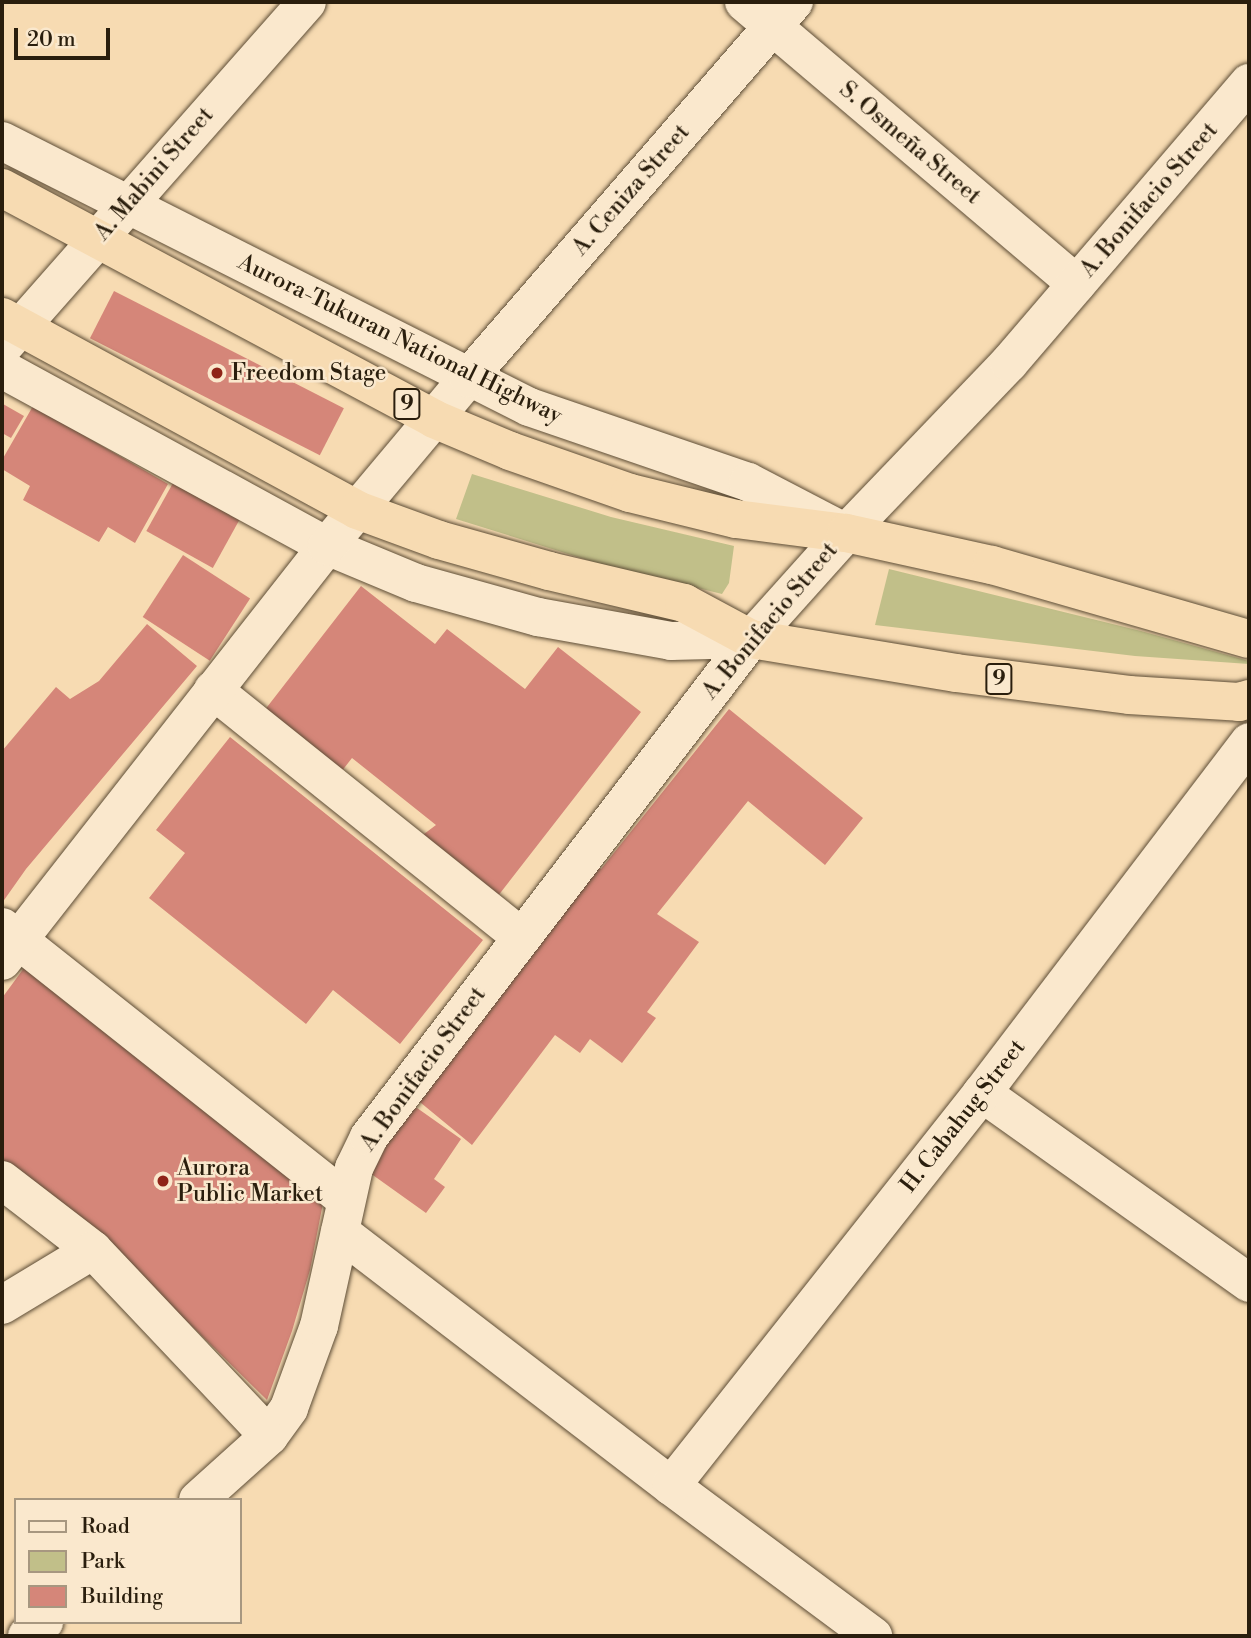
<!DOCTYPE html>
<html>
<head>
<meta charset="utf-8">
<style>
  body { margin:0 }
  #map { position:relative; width:1251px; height:1638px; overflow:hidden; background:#f7dbb2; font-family:"Libre Bodoni",serif }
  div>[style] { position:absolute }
  .green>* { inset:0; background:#c1bf89 }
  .building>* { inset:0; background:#d58679; transform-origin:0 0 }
  .roads { filter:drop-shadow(0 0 2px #5d4d36) drop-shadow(0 0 2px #5d4d36) }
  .minor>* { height:38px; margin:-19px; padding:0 19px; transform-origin:19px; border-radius:19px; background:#fae8cd }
  .highway>* { height:38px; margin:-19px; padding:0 19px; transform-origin:19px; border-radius:19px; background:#f7dbb2 }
  .dots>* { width:19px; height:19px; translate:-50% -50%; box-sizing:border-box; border:4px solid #fae8cd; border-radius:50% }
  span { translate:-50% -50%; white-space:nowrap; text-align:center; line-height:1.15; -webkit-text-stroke:5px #fae8cd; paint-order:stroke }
  .shield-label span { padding:2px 5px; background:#fae8cd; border:2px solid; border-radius:5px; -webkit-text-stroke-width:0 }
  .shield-label { font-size:21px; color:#2a1e0d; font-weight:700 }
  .street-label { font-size:23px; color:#2a1e0d }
  .poi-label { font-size:23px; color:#2a1e0d }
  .left { translate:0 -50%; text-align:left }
  .frame { position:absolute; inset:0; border:4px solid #2a1e0d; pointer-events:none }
  .legend { position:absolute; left:14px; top:1498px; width:228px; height:126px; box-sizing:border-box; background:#fae8cd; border:2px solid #a79780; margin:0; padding:9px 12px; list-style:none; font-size:21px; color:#2a1e0d }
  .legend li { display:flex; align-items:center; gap:14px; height:35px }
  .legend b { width:35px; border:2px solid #a79780 }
  .scale { position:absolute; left:14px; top:28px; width:96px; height:32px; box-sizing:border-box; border:4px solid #2a1e0d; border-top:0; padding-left:9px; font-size:21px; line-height:24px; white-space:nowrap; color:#2a1e0d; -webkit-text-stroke:5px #fae8cd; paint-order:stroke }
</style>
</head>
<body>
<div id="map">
  <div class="green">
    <div style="clip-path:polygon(472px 474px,611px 517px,734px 546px,729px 583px,722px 594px,597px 563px,456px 519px)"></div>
    <div style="clip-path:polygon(889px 569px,1141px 631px,1249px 661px,1249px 664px,1135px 656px,875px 625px)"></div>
  </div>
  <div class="building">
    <div style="left:114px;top:291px;width:258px;height:53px;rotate:27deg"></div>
    <div style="clip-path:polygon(3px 404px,24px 416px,11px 438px,2px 433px)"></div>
    <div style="clip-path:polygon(33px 406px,168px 484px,135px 543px,108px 527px,99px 542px,23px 500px,30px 486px,2px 469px,2px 460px)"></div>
    <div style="left:173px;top:483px;width:76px;height:55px;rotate:29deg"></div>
    <div style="left:183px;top:555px;width:80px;height:74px;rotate:33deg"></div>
    <div style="clip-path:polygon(361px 586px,435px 644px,447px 629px,525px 689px,558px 647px,641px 712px,494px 901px,416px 840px,436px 825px,352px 758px,334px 781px,257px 720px)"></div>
    <div style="clip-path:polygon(147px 624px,197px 666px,26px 869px,2px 903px,2px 751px,56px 687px,70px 699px,99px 681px)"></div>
    <div style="clip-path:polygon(729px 709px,863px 818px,825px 865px,748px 801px,657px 914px,699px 942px,647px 1012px,656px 1018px,622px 1063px,590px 1039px,580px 1053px,555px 1035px,472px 1145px,415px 1098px,595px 865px,601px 869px)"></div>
    <div style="clip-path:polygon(230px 737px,483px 940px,400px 1044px,333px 990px,306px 1024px,149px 898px,185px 853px,156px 830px)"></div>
    <div style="clip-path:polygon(24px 968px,323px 1203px,310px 1270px,292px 1331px,267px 1400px,98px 1234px,2px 1160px,2px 998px)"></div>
    <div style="clip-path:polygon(410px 1103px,461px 1139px,434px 1179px,445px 1187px,426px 1213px,363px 1168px)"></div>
  </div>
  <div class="roads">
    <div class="minor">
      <div style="left:744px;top:2px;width:436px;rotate:40.3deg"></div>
      <div style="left:2px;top:141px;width:590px;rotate:26.78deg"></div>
      <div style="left:529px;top:407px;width:231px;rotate:18.9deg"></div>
      <div style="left:748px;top:482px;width:108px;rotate:27.5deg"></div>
      <div style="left:2px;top:348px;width:461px;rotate:-48.6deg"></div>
      <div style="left:2px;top:369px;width:370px;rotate:28.6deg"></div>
      <div style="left:327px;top:546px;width:96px;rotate:22.6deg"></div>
      <div style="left:416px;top:583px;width:127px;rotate:15.6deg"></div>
      <div style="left:538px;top:617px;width:135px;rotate:10.2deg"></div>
      <div style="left:671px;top:641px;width:80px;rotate:-1.4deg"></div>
      <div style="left:213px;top:690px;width:395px;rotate:38.7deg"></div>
      <div style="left:2px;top:927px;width:438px;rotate:38.4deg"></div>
      <div style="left:2px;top:961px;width:527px;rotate:-51.93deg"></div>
      <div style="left:327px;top:546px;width:219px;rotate:-50deg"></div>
      <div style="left:468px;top:378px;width:498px;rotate:-49.1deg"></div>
      <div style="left:982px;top:1093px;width:328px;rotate:35.4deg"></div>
      <div style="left:2px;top:1180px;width:115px;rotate:37.6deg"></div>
      <div style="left:93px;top:1250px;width:256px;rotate:46.6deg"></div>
      <div style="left:340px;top:1232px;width:417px;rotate:37.5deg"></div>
      <div style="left:671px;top:1486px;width:252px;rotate:36.6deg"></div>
      <div style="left:2px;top:1305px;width:106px;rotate:-31.1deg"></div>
      <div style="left:671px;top:1486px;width:501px;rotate:-51.64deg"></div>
      <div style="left:982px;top:1093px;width:441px;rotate:-52.7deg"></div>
      <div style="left:198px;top:1500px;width:96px;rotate:-42deg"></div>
      <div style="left:269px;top:1436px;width:34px;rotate:-54deg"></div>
      <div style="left:289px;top:1408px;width:87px;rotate:-69.9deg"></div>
      <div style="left:319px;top:1326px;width:162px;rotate:-77.5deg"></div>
      <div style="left:354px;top:1168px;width:34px;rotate:-64deg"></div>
      <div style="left:369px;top:1137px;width:628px;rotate:-52.51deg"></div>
      <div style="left:751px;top:639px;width:142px;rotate:-48.1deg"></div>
      <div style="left:846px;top:533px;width:236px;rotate:-46.2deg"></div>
      <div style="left:1009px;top:363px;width:369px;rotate:-49.4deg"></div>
      <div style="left:27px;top:1636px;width:22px;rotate:-39deg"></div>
    </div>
    <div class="highway">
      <div style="left:2px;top:188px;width:490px;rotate:28.1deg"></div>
      <div style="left:434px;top:419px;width:82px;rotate:22.8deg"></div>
      <div style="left:510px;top:451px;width:127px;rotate:19.3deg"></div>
      <div style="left:630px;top:493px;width:109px;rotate:13.8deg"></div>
      <div style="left:736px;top:519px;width:111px;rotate:7.3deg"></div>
      <div style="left:846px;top:533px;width:149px;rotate:12.4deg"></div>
      <div style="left:992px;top:565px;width:267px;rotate:16.1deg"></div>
      <div style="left:2px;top:317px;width:404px;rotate:28.5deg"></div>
      <div style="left:357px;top:510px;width:87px;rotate:20.1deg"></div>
      <div style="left:439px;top:540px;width:114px;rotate:15.7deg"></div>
      <div style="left:549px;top:571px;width:139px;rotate:13.3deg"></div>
      <div style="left:684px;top:603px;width:76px;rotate:28.2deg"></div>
      <div style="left:751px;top:639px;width:208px;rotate:9.4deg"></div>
      <div style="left:956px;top:673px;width:174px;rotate:7.2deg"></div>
      <div style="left:1129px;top:695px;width:110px;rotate:3.6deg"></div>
      <div style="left:1239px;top:702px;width:10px;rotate:-17deg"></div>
    </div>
  </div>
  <div class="dots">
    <div style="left:217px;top:373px;background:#8f2418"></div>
    <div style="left:163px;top:1181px;background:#8f2418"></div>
  </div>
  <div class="shield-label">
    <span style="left:407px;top:404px">9</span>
    <span style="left:999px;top:679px">9</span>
  </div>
  <div class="street-label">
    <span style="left:910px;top:143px;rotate:40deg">S. Osmeña Street</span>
    <span style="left:154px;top:174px;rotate:-49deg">A. Mabini Street</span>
    <span style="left:631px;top:190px;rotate:-49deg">A. Ceniza Street</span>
    <span style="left:1149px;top:200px;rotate:-49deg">A. Bonifacio Street</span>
    <span style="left:400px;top:339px;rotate:26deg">Aurora-Tukuran National Highway</span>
    <span style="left:770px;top:621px;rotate:-50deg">A. Bonifacio Street</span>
    <span style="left:423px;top:1069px;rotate:-54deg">A. Bonifacio Street</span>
    <span style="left:963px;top:1116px;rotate:-52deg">H. Cabahug Street</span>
  </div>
  <div class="poi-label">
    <span class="left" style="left:231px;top:373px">Freedom Stage</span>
    <span class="left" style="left:177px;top:1181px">Aurora<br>Public Market</span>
  </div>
  <div class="frame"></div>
  <ul class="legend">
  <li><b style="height:9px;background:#fae8cd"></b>Road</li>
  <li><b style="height:19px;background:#c1bf89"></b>Park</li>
  <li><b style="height:19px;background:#d58679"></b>Building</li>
  </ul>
  <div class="scale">20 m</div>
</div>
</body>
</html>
